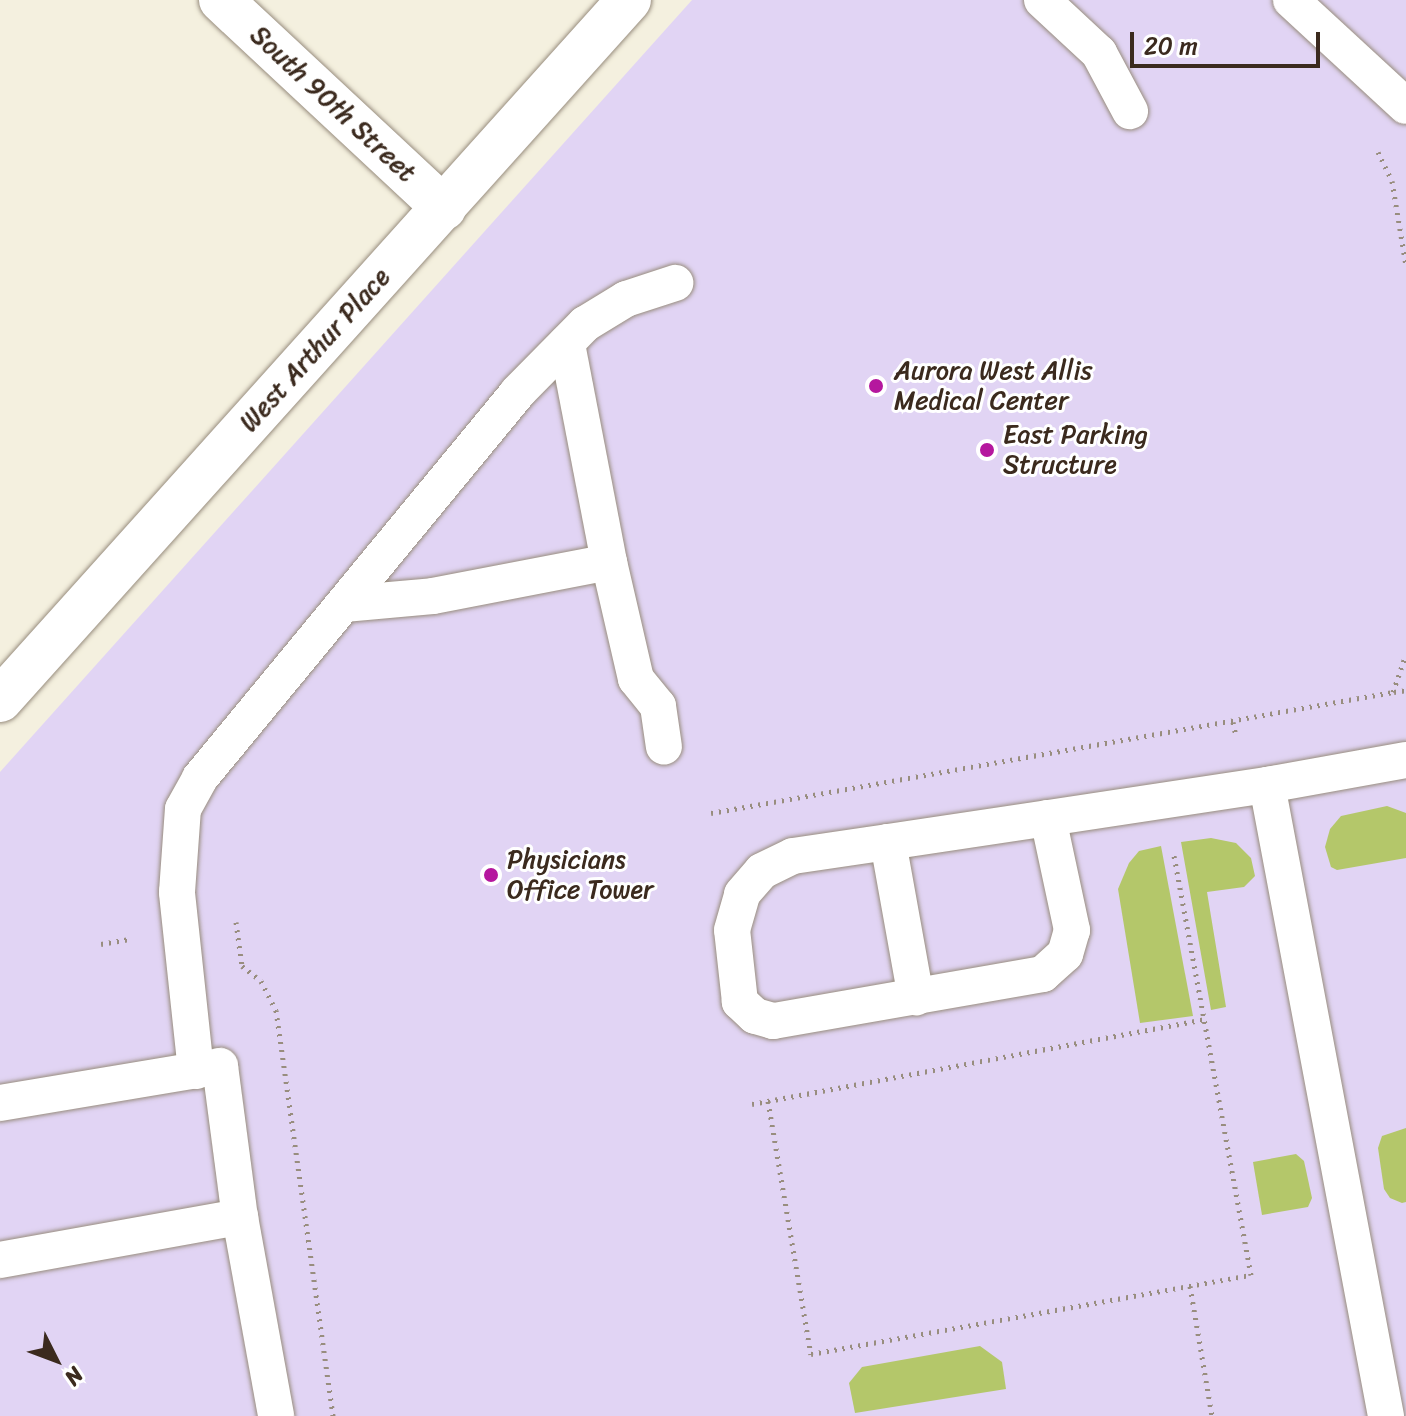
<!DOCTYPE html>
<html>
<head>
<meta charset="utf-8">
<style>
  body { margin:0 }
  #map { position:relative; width:1406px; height:1416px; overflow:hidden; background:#f4f0df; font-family:Sriracha,sans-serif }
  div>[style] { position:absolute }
  .built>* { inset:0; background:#e1d4f4 }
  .green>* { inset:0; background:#b4c76a }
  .path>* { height:5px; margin-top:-2.5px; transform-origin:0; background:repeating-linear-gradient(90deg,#988d7e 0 2px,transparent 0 8px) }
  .roads { filter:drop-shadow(0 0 2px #988d7e) drop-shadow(0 0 2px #988d7e) }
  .lane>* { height:36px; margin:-18px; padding:0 18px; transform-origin:18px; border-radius:18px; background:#fff }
  .street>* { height:44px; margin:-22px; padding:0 22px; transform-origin:22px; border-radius:22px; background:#fff }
  .dots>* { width:22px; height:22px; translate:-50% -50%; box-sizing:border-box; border:4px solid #fff; border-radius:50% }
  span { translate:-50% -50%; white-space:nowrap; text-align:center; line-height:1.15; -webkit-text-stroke:6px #fff; paint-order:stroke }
  .street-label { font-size:26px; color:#3b2a1e }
  .poi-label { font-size:26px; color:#3b2a1e }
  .left { translate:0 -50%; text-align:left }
  .north { position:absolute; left:16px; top:1320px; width:80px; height:80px; -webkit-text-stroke:6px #fff; paint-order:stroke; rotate:132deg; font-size:22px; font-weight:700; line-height:32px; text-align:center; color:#3b2a1e }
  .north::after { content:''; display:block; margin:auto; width:28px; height:36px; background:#3b2a1e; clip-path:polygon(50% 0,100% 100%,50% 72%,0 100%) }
  .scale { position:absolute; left:1130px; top:32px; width:190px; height:36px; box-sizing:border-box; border:4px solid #3b2a1e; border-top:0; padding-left:10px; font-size:24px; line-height:28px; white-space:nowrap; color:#3b2a1e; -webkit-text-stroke:6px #fff; paint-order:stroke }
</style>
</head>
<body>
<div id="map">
  <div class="built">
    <div style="clip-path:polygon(692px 0,1406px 0,1406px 1416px,0 1416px,0 772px)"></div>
  </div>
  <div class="green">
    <div style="clip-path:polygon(1387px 806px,1406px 813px,1406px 858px,1337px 870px,1331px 867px,1325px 847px,1330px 829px,1341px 816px)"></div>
    <div style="clip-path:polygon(1211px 838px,1236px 843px,1251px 858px,1255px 876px,1244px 887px,1207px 892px,1226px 1007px,1211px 1010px,1181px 842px)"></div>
    <div style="clip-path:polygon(1161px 846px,1193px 1016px,1140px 1023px,1118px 889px,1129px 863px,1139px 851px)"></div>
    <div style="clip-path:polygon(1406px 1128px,1406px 1202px,1402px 1203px,1390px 1198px,1384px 1189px,1378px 1148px,1382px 1136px)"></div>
    <div style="clip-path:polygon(1296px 1154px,1304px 1161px,1312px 1198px,1308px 1207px,1262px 1215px,1253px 1162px)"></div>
    <div style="clip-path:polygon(980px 1346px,1002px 1362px,1006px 1389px,855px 1413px,849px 1383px,862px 1367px)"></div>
  </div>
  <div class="path">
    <div style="left:1378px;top:152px;width:32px;rotate:64deg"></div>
    <div style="left:1392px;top:181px;width:86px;rotate:80.6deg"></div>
    <div style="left:1394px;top:692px;width:12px;rotate:-9deg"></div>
    <div style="left:1233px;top:722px;width:14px;rotate:78deg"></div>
    <div style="left:711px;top:813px;width:693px;rotate:-10.06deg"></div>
    <div style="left:1393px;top:692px;width:39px;rotate:-71deg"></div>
    <div style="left:236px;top:922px;width:44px;rotate:82.2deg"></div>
    <div style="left:242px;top:966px;width:24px;rotate:38deg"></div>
    <div style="left:261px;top:981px;width:33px;rotate:63deg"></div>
    <div style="left:276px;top:1010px;width:410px;rotate:82deg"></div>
    <div style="left:101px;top:944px;width:29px;rotate:-10deg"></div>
    <div style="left:768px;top:1101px;width:257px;rotate:80.4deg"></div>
    <div style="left:811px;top:1354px;width:447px;rotate:-10.2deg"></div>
    <div style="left:1251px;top:1275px;width:431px;rotate:-100.4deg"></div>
    <div style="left:752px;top:1104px;width:459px;rotate:-10.6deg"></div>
    <div style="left:1190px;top:1286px;width:132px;rotate:80.4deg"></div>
  </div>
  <div class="roads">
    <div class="lane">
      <div style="left:1042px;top:0;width:78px;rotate:42.9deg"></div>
      <div style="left:1099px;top:53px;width:66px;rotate:61.9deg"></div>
      <div style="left:1291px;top:0;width:156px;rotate:42.7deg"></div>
      <div style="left:609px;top:562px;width:120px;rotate:77deg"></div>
      <div style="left:636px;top:679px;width:35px;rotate:51deg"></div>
      <div style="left:658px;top:706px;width:41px;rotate:81.7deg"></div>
      <div style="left:344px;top:604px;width:89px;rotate:-5.1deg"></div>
      <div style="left:433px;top:596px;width:179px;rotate:-10.9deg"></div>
      <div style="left:609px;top:562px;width:223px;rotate:-100.9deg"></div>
      <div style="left:1048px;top:818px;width:115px;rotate:77.9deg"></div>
      <div style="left:1072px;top:930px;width:25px;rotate:106deg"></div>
      <div style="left:1065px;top:954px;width:30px;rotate:138deg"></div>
      <div style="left:1043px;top:974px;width:274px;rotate:170.1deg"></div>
      <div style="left:773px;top:1021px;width:19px;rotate:-164deg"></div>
      <div style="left:755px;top:1016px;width:21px;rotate:-137deg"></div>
      <div style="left:740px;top:1002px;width:72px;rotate:-96.3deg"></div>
      <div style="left:732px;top:930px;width:37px;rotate:-74deg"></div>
      <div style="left:742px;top:894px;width:30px;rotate:-49deg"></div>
      <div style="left:762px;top:871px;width:34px;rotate:-26deg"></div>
      <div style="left:793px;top:856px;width:96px;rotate:-8.4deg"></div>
      <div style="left:888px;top:842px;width:162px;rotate:-8.5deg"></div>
      <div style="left:1048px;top:818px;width:228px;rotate:-8.6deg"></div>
      <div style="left:888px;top:842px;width:158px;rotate:79.8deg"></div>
      <div style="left:196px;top:1071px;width:180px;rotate:-96.1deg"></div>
      <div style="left:177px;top:892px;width:83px;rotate:-85.9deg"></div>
      <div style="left:183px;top:809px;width:35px;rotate:-61deg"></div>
      <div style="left:200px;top:778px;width:499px;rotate:-50.5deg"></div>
      <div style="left:517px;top:393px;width:97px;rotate:-45.4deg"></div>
      <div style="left:585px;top:324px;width:48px;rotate:-31.4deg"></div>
      <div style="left:626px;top:299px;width:52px;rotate:-18.1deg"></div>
      <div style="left:0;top:1103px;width:223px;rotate:-9.5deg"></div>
      <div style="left:220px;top:1066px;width:152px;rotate:82.5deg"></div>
      <div style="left:0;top:1260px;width:244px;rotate:-10.2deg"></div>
      <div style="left:240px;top:1217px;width:202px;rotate:79.7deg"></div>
      <div style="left:1386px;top:1416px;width:642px;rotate:-100.68deg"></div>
      <div style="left:1267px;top:785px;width:141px;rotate:-10.2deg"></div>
    </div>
    <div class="street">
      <div style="left:221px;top:0;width:305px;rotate:43deg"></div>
      <div style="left:0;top:700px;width:941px;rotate:-48.06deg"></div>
    </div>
  </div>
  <div class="dots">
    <div style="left:876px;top:386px;background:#b5179e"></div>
    <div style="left:987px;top:450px;background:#b5179e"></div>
    <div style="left:491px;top:875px;background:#b5179e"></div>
  </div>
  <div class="street-label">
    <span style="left:333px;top:104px;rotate:43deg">South 90th Street</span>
    <span style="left:315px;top:350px;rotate:-48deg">West Arthur Place</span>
  </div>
  <div class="poi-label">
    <span class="left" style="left:894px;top:386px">Aurora West Allis<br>Medical Center</span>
    <span class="left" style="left:1003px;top:450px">East Parking<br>Structure</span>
    <span class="left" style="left:507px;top:875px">Physicians<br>Office Tower</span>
  </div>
  <div class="north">N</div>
  <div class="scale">20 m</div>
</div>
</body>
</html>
